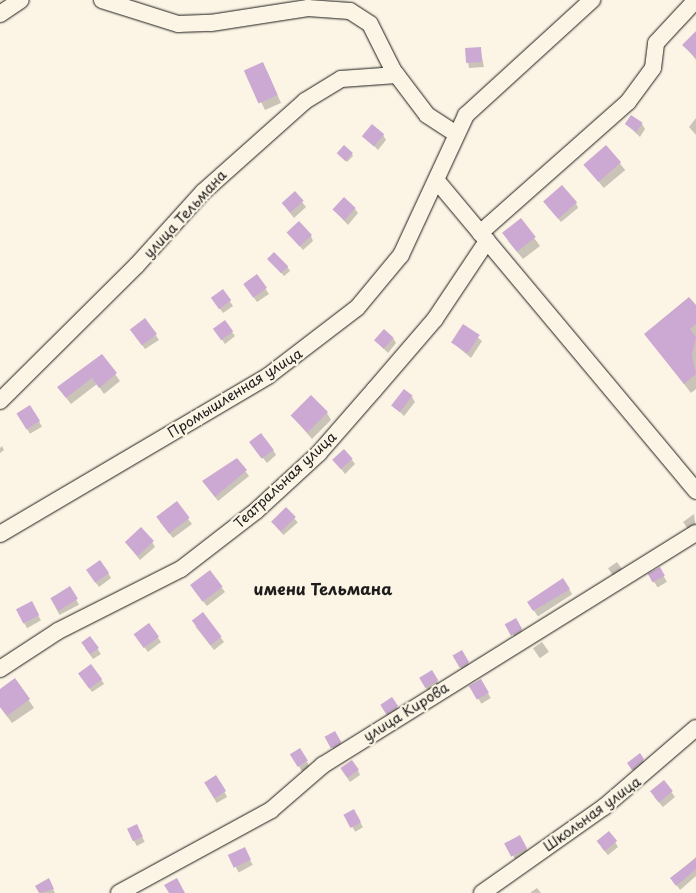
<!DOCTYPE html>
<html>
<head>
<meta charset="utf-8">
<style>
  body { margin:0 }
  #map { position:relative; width:696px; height:893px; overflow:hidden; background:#fcf5e5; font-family:"Playpen Sans",sans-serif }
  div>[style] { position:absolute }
  .shadow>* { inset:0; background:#0003; transform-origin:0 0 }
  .building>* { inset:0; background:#cca9d3; transform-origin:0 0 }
  .roads { filter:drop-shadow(0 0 1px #1c1c1c) drop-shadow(0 0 1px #1c1c1c) }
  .minor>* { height:16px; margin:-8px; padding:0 8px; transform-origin:8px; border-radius:8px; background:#fcf5e5 }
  span { translate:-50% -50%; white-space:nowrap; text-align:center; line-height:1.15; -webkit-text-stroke:4.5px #fcf5e5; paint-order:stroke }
  .street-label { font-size:14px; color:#1c1c1c }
  .quarter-label { font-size:16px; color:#1c1c1c; font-weight:700 }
</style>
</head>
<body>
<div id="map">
  <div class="shadow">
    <div style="clip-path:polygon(696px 33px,696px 60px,684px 45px)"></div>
    <div style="clip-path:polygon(480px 48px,484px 67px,469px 68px,466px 49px)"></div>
    <div style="clip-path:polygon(246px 71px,267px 71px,281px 103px,265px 110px)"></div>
    <div style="clip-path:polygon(696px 118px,696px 135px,689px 127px)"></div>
    <div style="clip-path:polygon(626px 124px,642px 124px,645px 129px,640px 137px)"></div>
    <div style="clip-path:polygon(383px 135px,386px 140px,378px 150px,364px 136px)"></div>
    <div style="left:606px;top:147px;width:30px;height:28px;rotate:50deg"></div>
    <div style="clip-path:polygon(338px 153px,352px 154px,353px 156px,347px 162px)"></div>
    <div style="clip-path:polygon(295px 193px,306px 207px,294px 218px,286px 208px)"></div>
    <div style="clip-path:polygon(576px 203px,578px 208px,561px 222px,547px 206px)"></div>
    <div style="clip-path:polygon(355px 209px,358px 213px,348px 225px,334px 210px)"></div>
    <div style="clip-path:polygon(521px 220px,540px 246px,523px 259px,508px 241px)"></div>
    <div style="clip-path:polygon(288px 233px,311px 236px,313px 241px,303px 250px)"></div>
    <div style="clip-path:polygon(269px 259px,287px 266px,290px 271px,284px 276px)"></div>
    <div style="clip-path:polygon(257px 276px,269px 294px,257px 302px,248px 289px)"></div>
    <div style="clip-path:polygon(223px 291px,233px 306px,223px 313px,216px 303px)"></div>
    <div style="clip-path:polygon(696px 307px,696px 389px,691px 393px,645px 334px)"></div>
    <div style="clip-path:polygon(145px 319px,159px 340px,145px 349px,134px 334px)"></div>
    <div style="clip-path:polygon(464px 326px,482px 341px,471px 358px,453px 343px)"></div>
    <div style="clip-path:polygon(232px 332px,235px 336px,225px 344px,218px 334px)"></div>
    <div style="clip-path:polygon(393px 338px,396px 343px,388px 353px,376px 341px)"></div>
    <div style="clip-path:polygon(102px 356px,120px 381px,104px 394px,97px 384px,71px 404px,63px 394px)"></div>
    <div style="clip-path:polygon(412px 397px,415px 402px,404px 416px,393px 405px)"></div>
    <div style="left:30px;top:406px;width:24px;height:14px;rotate:60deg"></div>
    <div style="clip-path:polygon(327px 413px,331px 420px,312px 439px,292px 416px)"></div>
    <div style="clip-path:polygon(251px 443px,273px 450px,276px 455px,267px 463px)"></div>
    <div style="clip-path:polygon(2px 446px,4px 450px,0 453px,0 448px)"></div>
    <div style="clip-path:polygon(236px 459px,249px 476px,218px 501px,203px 481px)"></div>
    <div style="clip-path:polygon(334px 460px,352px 460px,355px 464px,345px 474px)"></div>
    <div style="clip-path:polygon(176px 503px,192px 524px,173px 538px,160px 522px)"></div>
    <div style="left:286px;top:509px;width:18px;height:19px;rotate:49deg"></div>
    <div style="clip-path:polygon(694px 514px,696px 530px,690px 532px,683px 522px)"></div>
    <div style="clip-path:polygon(125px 542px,152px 542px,155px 547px,140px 560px)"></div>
    <div style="left:617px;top:562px;width:12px;height:11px;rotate:55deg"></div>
    <div style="left:659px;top:569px;width:15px;height:11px;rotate:58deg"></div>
    <div style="clip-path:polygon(108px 573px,111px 578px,99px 587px,90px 575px)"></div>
    <div style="left:563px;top:580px;width:17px;height:41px;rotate:57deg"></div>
    <div style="left:70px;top:588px;width:19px;height:22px;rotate:62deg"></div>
    <div style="clip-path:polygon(222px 588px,225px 592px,207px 606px,194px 590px)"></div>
    <div style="left:31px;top:603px;width:20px;height:16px;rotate:60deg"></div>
    <div style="left:515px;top:620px;width:17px;height:9px;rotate:59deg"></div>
    <div style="clip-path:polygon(148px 624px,161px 642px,148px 652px,138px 639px)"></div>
    <div style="clip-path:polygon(195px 626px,221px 638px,224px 642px,214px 650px)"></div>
    <div style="clip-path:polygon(90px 638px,101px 654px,93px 659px,85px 648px)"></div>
    <div style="left:542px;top:642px;width:12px;height:11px;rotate:55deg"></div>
    <div style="left:462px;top:651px;width:19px;height:9px;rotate:62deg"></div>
    <div style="left:432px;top:672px;width:16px;height:13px;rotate:60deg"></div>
    <div style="clip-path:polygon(82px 678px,101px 679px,104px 684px,92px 692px)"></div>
    <div style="clip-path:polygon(15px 680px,34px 708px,12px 723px,0 707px,0 691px)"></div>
    <div style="left:480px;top:680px;width:21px;height:11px;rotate:59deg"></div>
    <div style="left:392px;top:699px;width:15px;height:13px;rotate:58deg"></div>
    <div style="left:334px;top:733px;width:17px;height:9px;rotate:57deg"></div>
    <div style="left:300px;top:750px;width:20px;height:9px;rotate:60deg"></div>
    <div style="clip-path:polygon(640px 755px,646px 765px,636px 774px,631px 768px)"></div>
    <div style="clip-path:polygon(341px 769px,358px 770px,360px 775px,350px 782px)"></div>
    <div style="left:216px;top:777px;width:23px;height:12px;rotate:61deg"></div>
    <div style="clip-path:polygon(664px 782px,675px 797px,663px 807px,654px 797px)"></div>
    <div style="left:353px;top:810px;width:20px;height:9px;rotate:60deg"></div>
    <div style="left:136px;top:826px;width:18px;height:9px;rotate:61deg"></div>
    <div style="left:519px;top:837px;width:19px;height:15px;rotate:58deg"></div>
    <div style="clip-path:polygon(615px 842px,618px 847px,608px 855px,601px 847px)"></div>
    <div style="left:244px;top:849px;width:18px;height:16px;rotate:61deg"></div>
    <div style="clip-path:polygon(696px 857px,696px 876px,680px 890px,672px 878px)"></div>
    <div style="clip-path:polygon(48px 880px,55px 893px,40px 893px,36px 886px)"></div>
    <div style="clip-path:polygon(537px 888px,541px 893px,531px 893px,531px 892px)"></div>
  </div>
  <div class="building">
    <div style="clip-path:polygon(696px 31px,696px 58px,682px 45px)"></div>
    <div style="left:481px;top:47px;width:15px;height:16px;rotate:86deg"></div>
    <div style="left:263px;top:62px;width:36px;height:21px;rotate:66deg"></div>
    <div style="left:631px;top:115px;width:14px;height:11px;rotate:34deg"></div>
    <div style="left:372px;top:124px;width:16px;height:16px;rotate:40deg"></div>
    <div style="left:344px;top:145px;width:12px;height:11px;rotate:42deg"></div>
    <div style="left:606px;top:145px;width:23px;height:30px;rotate:49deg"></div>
    <div style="left:562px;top:185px;width:23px;height:25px;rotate:49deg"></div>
    <div style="left:295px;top:191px;width:13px;height:18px;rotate:48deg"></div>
    <div style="left:344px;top:197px;width:16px;height:17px;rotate:43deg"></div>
    <div style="left:521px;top:218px;width:24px;height:24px;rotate:52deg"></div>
    <div style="left:299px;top:221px;width:19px;height:17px;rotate:47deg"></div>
    <div style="left:274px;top:252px;width:20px;height:10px;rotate:45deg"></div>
    <div style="left:257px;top:274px;width:17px;height:17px;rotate:54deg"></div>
    <div style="left:223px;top:289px;width:14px;height:15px;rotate:54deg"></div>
    <div style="clip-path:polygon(689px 297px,696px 305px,696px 324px,690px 329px,696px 337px,692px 355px,696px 374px,684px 384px,644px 334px)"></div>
    <div style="left:145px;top:318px;width:20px;height:19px;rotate:53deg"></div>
    <div style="left:225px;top:320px;width:14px;height:15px;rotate:54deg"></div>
    <div style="left:463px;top:324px;width:20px;height:22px;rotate:33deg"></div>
    <div style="left:384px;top:329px;width:13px;height:15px;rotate:42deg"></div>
    <div style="clip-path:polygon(102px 354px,117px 373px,99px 388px,92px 378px,66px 398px,57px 387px)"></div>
    <div style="left:404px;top:389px;width:11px;height:21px;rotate:38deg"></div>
    <div style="left:311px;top:395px;width:24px;height:29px;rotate:45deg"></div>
    <div style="left:30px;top:405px;width:19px;height:16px;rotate:58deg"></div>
    <div style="left:261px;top:433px;width:21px;height:15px;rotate:53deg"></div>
    <div style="left:344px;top:449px;width:13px;height:16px;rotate:48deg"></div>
    <div style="clip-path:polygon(237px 458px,247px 470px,215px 497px,202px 481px)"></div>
    <div style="left:177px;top:501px;width:21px;height:26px;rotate:53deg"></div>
    <div style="left:286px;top:507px;width:14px;height:21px;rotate:45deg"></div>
    <div style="left:141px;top:527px;width:19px;height:22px;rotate:47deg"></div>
    <div style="left:100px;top:560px;width:16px;height:17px;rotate:55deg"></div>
    <div style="left:660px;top:567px;width:10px;height:14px;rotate:61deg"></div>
    <div style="left:210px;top:570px;width:21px;height:25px;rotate:53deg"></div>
    <div style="clip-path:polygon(563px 578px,570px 589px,533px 611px,527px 602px)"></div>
    <div style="left:70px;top:586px;width:15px;height:23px;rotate:58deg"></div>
    <div style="left:32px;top:601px;width:16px;height:18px;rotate:63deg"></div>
    <div style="left:203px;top:612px;width:31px;height:14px;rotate:53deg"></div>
    <div style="left:516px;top:618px;width:13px;height:13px;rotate:61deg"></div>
    <div style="left:149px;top:623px;width:17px;height:19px;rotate:54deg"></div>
    <div style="left:90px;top:636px;width:15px;height:11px;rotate:53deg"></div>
    <div style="left:462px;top:650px;width:14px;height:11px;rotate:60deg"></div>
    <div style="left:91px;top:664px;width:19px;height:16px;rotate:54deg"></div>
    <div style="left:432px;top:670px;width:12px;height:15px;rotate:59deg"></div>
    <div style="clip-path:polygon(15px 678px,30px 699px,7px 716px,0 707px,0 689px)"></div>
    <div style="left:481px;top:679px;width:16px;height:14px;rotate:60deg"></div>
    <div style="left:392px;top:697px;width:11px;height:14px;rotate:56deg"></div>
    <div style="left:335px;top:731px;width:13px;height:12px;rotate:61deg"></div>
    <div style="left:300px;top:748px;width:15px;height:12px;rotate:58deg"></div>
    <div style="clip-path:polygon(640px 753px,644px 759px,632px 770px,627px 763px)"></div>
    <div style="left:352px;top:760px;width:12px;height:14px;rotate:55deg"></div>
    <div style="left:216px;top:775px;width:19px;height:14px;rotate:58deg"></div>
    <div style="left:664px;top:780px;width:14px;height:18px;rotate:51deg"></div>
    <div style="left:354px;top:809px;width:15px;height:12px;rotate:62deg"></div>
    <div style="left:137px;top:824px;width:14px;height:11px;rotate:65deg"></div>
    <div style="left:609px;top:831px;width:13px;height:16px;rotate:51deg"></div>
    <div style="left:520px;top:835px;width:15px;height:18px;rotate:62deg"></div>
    <div style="left:245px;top:847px;width:14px;height:19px;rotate:65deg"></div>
    <div style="clip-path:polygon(696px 858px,696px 869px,676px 886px,670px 878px)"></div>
    <div style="clip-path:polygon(49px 878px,54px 889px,39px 893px,35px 886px)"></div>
    <div style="clip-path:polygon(177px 878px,185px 893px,169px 893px,164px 885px)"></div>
  </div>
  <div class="roads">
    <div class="minor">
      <div style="left:102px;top:0;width:80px;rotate:17.5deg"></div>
      <div style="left:178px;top:24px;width:33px;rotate:-2deg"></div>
      <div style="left:211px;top:23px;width:98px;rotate:-8.8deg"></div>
      <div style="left:308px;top:8px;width:42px;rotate:4.1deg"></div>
      <div style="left:350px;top:11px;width:24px;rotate:33deg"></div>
      <div style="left:370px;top:24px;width:51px;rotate:63.4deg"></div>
      <div style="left:393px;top:70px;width:56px;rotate:52.9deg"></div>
      <div style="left:427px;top:115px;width:33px;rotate:33deg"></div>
      <div style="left:0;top:14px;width:25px;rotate:-34deg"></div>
      <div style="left:437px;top:181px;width:404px;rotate:50.1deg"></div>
      <div style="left:480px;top:233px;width:198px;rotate:-41.5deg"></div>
      <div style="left:628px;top:102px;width:42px;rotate:-53.7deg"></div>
      <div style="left:653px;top:68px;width:25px;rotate:-83deg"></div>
      <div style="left:656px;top:43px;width:59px;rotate:-47.1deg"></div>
      <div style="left:0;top:401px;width:193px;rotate:-44.8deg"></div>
      <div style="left:137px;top:265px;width:98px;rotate:-47.9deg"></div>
      <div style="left:203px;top:192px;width:137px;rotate:-41.7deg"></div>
      <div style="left:305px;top:101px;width:42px;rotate:-31.4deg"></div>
      <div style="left:341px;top:79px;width:56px;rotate:-4.1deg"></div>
      <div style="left:0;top:534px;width:311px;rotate:-30.5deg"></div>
      <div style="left:268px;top:376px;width:112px;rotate:-37.4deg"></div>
      <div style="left:357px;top:308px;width:69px;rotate:-50.3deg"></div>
      <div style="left:401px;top:255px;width:154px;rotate:-65.1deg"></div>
      <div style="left:466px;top:115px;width:171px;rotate:-42.4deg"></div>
      <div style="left:0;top:669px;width:69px;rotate:-33.2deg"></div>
      <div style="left:58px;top:631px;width:138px;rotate:-26.8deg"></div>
      <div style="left:181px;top:569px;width:95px;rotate:-37.7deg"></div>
      <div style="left:256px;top:511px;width:86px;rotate:-42.6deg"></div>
      <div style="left:319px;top:453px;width:84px;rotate:-48.9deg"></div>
      <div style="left:374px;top:390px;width:94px;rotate:-49.3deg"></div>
      <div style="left:435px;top:319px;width:94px;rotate:-56.3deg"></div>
      <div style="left:119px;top:893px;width:173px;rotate:-28.6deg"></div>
      <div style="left:271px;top:810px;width:69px;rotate:-40.9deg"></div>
      <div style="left:323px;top:765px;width:439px;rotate:-31.9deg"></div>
      <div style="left:482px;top:893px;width:149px;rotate:-35.2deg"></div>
      <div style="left:604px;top:807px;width:121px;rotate:-40.7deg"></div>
    </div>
  </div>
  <div class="street-label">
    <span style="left:185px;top:214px;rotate:-47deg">улица Тельмана</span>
    <span style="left:235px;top:393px;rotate:-32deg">Промышленная улица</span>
    <span style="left:285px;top:480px;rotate:-43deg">Театральная улица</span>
    <span style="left:406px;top:712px;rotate:-32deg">улица Кирова</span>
    <span style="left:592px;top:814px;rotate:-36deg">Школьная улица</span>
  </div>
  <div class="quarter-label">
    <span style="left:323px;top:588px">имени Тельмана</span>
  </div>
</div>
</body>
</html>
